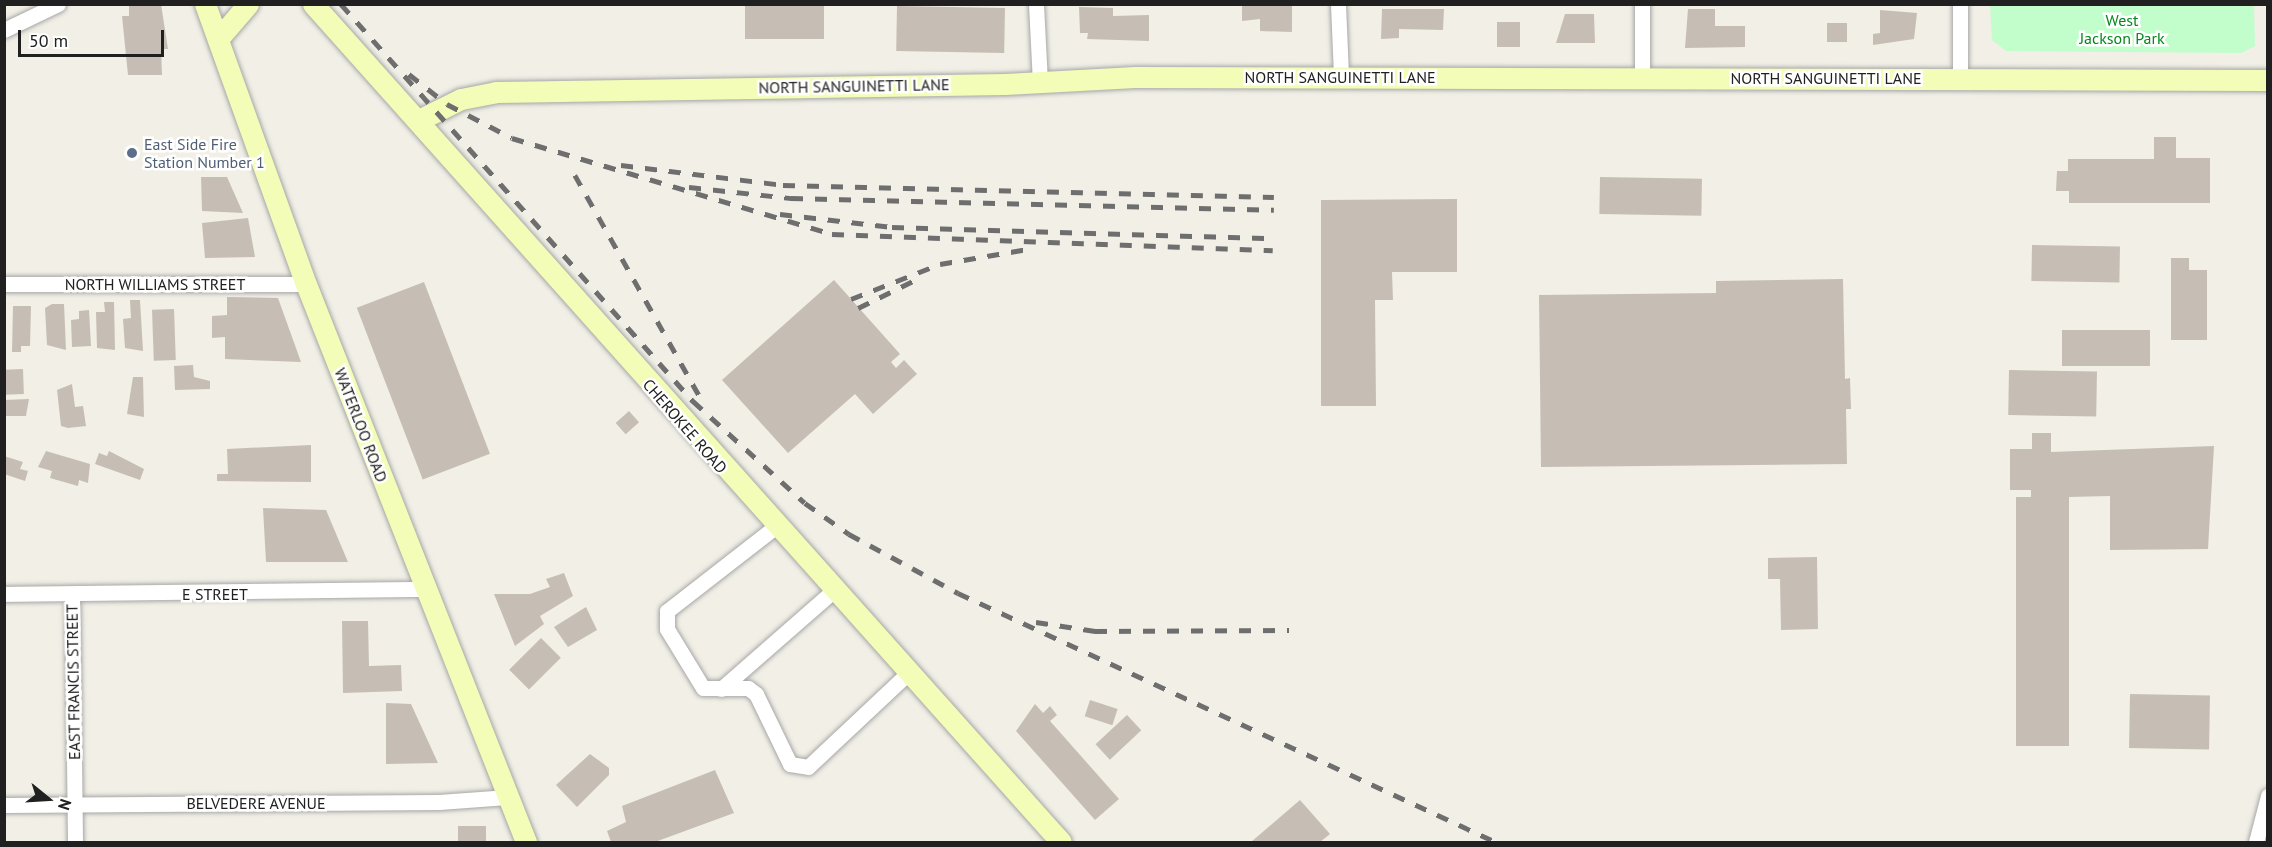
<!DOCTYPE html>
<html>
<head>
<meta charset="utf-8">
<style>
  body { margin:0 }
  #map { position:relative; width:2272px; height:847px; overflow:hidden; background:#f1efe6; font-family:"PT Sans",sans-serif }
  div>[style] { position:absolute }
  .park>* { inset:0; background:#c2fdcc }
  .building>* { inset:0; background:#c6beb5; transform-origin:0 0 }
  .roads { filter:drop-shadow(0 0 2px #a7a7a7) drop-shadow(0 0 2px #a7a7a7) }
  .street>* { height:15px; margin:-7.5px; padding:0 7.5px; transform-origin:7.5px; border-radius:7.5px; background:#fff }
  .secondary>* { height:21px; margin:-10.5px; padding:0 10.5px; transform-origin:10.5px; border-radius:10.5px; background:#f3fdb8 }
  .rail>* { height:4.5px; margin-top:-2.25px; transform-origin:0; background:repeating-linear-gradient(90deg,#6e6e6e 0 12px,transparent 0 24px) }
  .dots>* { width:16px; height:16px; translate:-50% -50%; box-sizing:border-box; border:3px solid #fff; border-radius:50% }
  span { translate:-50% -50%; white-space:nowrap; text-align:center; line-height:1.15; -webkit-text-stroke:5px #fff; paint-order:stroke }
  .park-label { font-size:16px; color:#05871d }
  .street-label { font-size:16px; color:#202020 }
  .service-label { font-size:16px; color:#4e5e75 }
  .left { translate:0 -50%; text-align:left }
  .frame { position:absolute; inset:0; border:6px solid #202020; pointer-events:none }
  .north { position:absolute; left:18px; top:769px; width:60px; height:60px; -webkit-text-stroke:4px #fff; paint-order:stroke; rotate:108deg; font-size:16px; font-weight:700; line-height:24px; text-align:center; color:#202020 }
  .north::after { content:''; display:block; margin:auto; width:21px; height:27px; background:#202020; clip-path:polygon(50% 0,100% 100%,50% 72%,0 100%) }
  .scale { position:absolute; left:18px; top:30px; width:146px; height:27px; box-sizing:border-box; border:3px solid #202020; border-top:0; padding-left:8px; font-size:18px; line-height:21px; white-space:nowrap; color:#202020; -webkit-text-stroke:4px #fff; paint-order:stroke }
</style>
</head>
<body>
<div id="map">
  <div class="park">
    <div style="clip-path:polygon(1990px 5px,2254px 5px,2255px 46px,2241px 53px,2006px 51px,1992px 40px)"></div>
  </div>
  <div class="building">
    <div style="clip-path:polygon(129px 4px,161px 4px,168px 49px,161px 49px,162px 75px,128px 75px,122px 16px,129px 16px)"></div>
    <div style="left:824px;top:4px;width:35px;height:79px;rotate:90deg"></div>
    <div style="clip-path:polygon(1242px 4px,1292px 4px,1292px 32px,1260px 31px,1260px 19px,1242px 21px)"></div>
    <div style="left:897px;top:6px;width:108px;height:45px;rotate:1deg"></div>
    <div style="clip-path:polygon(1079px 7px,1113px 8px,1113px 16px,1149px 15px,1149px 41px,1087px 39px,1088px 33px,1080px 33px)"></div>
    <div style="clip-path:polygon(1382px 9px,1444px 9px,1443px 30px,1399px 29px,1399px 38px,1381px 39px)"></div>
    <div style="clip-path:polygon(1688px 9px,1715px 9px,1715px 26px,1745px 26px,1745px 47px,1685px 48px)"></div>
    <div style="clip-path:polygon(1880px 10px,1917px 13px,1914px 39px,1873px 45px,1873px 34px,1880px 33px)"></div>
    <div style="clip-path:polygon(1565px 14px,1594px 14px,1595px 43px,1556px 43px)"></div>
    <div style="left:1497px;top:22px;width:23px;height:25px"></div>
    <div style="left:1827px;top:23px;width:20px;height:19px"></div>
    <div style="clip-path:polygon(2154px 137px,2176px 137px,2176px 158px,2210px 158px,2210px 203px,2069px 203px,2069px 191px,2056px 191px,2057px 171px,2068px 171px,2068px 159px,2154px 159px)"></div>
    <div style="clip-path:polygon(201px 177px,227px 177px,243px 213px,202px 211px)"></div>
    <div style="left:1600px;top:177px;width:102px;height:37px;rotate:1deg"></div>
    <div style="clip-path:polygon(1457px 199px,1457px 272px,1392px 272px,1393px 300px,1375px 300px,1376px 406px,1321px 406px,1321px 200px)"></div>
    <div style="clip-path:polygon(248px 218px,255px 257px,205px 258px,202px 223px)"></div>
    <div style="left:2032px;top:245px;width:88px;height:36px;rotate:1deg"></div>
    <div style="clip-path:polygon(2171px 258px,2189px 258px,2189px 270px,2207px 270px,2207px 340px,2171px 340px)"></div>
    <div style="clip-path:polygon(1843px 279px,1845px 379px,1850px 378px,1851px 409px,1846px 409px,1847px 464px,1541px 467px,1539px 295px,1716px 293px,1716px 281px)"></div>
    <div style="clip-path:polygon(834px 280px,900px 354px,891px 362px,896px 368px,904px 360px,917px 374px,873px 414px,855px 394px,788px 453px,722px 380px)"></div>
    <div style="left:424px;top:282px;width:184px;height:72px;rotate:69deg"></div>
    <div style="clip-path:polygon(227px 297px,278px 298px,301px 362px,225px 359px,225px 337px,212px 338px,212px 316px,227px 315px)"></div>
    <div style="clip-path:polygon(130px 300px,140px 300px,143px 351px,125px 348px,123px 319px,131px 318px)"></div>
    <div style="clip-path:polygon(104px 302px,114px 302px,115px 350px,97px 348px,96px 312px,105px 312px)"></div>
    <div style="clip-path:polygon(52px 304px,64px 304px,66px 350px,47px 345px,45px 308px)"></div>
    <div style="clip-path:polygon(13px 306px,31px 306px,30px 346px,21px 346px,21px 352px,12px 352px)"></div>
    <div style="left:174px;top:309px;width:51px;height:22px;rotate:88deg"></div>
    <div style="clip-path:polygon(89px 310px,91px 346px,72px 347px,71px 320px,79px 319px,79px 311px)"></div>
    <div style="left:2062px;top:330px;width:88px;height:36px"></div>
    <div style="clip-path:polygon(193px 365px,194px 377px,210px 381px,210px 389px,175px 390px,174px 366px)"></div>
    <div style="left:23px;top:369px;width:25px;height:19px;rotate:88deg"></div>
    <div style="left:2009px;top:370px;width:88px;height:45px;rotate:1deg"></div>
    <div style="clip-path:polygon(133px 377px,143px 377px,144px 417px,127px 414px)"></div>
    <div style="clip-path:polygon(72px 384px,75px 407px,83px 406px,86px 426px,68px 428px,61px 426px,57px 390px)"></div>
    <div style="clip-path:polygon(29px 399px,26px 416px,4px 416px,4px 400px)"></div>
    <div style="left:629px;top:411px;width:15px;height:18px;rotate:48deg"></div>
    <div style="clip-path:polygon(2032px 433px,2051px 433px,2051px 452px,2214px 446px,2208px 549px,2110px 550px,2110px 496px,2069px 497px,2069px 746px,2016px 746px,2016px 497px,2031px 497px,2031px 490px,2010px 490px,2010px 449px,2032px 449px)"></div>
    <div style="clip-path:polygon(311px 445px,311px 482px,217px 481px,217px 474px,228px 474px,227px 449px)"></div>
    <div style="clip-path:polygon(46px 451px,90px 464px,88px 483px,79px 480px,78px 486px,50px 478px,52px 471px,38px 467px)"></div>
    <div style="clip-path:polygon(109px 451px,144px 469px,140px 480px,95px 464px,99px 453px,107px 456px)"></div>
    <div style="clip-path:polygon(4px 456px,23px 462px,20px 469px,28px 471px,25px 481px,4px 474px)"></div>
    <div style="clip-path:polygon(263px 508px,326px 510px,348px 562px,266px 562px)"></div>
    <div style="clip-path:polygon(1817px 557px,1818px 629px,1781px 630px,1780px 579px,1768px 579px,1768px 558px)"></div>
    <div style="clip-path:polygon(564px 573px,573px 596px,540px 616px,544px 624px,515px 646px,494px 594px,530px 594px,550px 587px,546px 579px)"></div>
    <div style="clip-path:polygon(586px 607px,597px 630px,568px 647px,554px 627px)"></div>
    <div style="clip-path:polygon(342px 621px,368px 621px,369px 666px,401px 665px,402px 691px,343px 693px)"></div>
    <div style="left:541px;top:638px;width:28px;height:45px;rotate:45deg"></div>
    <div style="left:2130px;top:694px;width:80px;height:54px;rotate:1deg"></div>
    <div style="left:1090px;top:700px;width:29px;height:17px;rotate:18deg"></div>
    <div style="clip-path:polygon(386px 703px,411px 704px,438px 763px,386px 764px)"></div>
    <div style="clip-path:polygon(1035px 704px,1043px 713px,1050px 706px,1057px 715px,1050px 721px,1119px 799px,1095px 820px,1016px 731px)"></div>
    <div style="left:1127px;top:715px;width:21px;height:43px;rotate:47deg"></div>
    <div style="clip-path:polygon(590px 754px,609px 768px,609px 775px,577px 807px,556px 785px)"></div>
    <div style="clip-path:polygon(715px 770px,734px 813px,655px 842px,611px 842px,607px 831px,626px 822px,622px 806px)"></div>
    <div style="clip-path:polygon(1300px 800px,1330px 834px,1320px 842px,1251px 842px)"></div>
    <div style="left:486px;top:826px;width:16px;height:28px;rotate:90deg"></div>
  </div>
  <div class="roads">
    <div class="street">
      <div style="left:1036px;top:4px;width:78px;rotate:87.1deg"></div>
      <div style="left:1338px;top:4px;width:73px;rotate:87.6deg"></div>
      <div style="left:1642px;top:4px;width:74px;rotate:90deg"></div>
      <div style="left:4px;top:30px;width:60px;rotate:-25.7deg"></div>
      <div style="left:1960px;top:79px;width:75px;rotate:-90deg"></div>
      <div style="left:4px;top:284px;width:302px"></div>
      <div style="left:775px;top:527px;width:137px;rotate:142.1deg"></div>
      <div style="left:667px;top:611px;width:18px;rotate:90deg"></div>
      <div style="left:667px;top:629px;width:69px;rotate:58.6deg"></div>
      <div style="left:703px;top:688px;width:45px"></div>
      <div style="left:748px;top:688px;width:10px;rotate:37deg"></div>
      <div style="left:756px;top:694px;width:78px;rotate:64.1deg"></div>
      <div style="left:790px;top:764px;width:18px;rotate:9deg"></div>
      <div style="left:808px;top:767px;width:139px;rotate:-43.2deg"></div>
      <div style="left:4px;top:594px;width:422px;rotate:-0.7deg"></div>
      <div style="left:72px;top:594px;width:248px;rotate:89.3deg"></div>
      <div style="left:721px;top:689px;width:150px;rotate:-41.2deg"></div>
      <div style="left:4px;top:805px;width:435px;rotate:-0.4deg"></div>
      <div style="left:439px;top:802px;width:69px;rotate:-4.1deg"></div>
      <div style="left:2256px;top:842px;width:48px;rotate:-75.4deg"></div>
    </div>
    <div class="secondary">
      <div style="left:205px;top:4px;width:298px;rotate:70.2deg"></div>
      <div style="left:306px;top:284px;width:600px;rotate:68.48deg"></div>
      <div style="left:313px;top:4px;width:1123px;rotate:48.25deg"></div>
      <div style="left:218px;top:39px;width:46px;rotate:-49.4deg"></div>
      <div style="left:419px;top:120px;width:47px;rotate:-26.6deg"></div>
      <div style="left:461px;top:99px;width:36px;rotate:-11deg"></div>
      <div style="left:496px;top:92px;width:509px;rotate:-0.9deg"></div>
      <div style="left:1005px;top:84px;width:130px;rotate:-3.1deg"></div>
      <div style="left:1135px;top:77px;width:1133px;rotate:0.15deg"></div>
    </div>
  </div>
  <div class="rail">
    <div style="left:341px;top:4px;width:531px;rotate:48.44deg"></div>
    <div style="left:693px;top:401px;width:151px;rotate:42.3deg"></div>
    <div style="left:805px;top:503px;width:54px;rotate:35.2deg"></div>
    <div style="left:849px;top:534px;width:124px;rotate:28.4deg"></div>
    <div style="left:958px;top:593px;width:593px;rotate:24.84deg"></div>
    <div style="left:409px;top:74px;width:48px;rotate:38.3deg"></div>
    <div style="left:447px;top:104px;width:73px;rotate:27.6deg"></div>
    <div style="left:512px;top:138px;width:334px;rotate:16.7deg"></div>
    <div style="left:832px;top:234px;width:441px;rotate:2.1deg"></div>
    <div style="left:621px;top:165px;width:163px;rotate:7deg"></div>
    <div style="left:783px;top:185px;width:491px;rotate:1.4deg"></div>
    <div style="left:575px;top:175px;width:261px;rotate:60.6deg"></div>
    <div style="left:689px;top:187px;width:103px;rotate:6.2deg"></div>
    <div style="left:791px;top:198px;width:483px;rotate:1.4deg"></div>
    <div style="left:780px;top:214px;width:113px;rotate:6.6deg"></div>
    <div style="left:892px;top:227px;width:380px;rotate:1.7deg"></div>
    <div style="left:851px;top:299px;width:96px;rotate:-21.5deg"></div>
    <div style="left:940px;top:264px;width:89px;rotate:-9.7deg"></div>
    <div style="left:858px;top:308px;width:68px;rotate:-26.2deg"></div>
    <div style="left:1036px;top:622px;width:60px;rotate:8.7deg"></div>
    <div style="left:1095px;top:631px;width:194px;rotate:-0.3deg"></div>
  </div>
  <div class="dots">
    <div style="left:132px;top:153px;background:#5c6f8a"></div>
  </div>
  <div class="park-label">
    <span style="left:2122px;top:29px">West<br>Jackson Park</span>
  </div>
  <div class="street-label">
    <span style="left:1340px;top:77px">NORTH SANGUINETTI LANE</span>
    <span style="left:1826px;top:78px">NORTH SANGUINETTI LANE</span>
    <span style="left:854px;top:86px;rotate:-1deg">NORTH SANGUINETTI LANE</span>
    <span style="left:155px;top:284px">NORTH WILLIAMS STREET</span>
    <span style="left:361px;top:425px;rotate:69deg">WATERLOO ROAD</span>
    <span style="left:685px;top:426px;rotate:49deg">CHEROKEE ROAD</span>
    <span style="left:215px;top:594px">E STREET</span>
    <span style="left:73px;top:682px;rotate:-91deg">EAST FRANCIS STREET</span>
    <span style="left:256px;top:803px">BELVEDERE AVENUE</span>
  </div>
  <div class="service-label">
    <span class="left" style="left:144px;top:153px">East Side Fire<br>Station Number 1</span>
  </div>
  <div class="frame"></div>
  <div class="north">N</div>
  <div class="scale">50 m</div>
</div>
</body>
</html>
